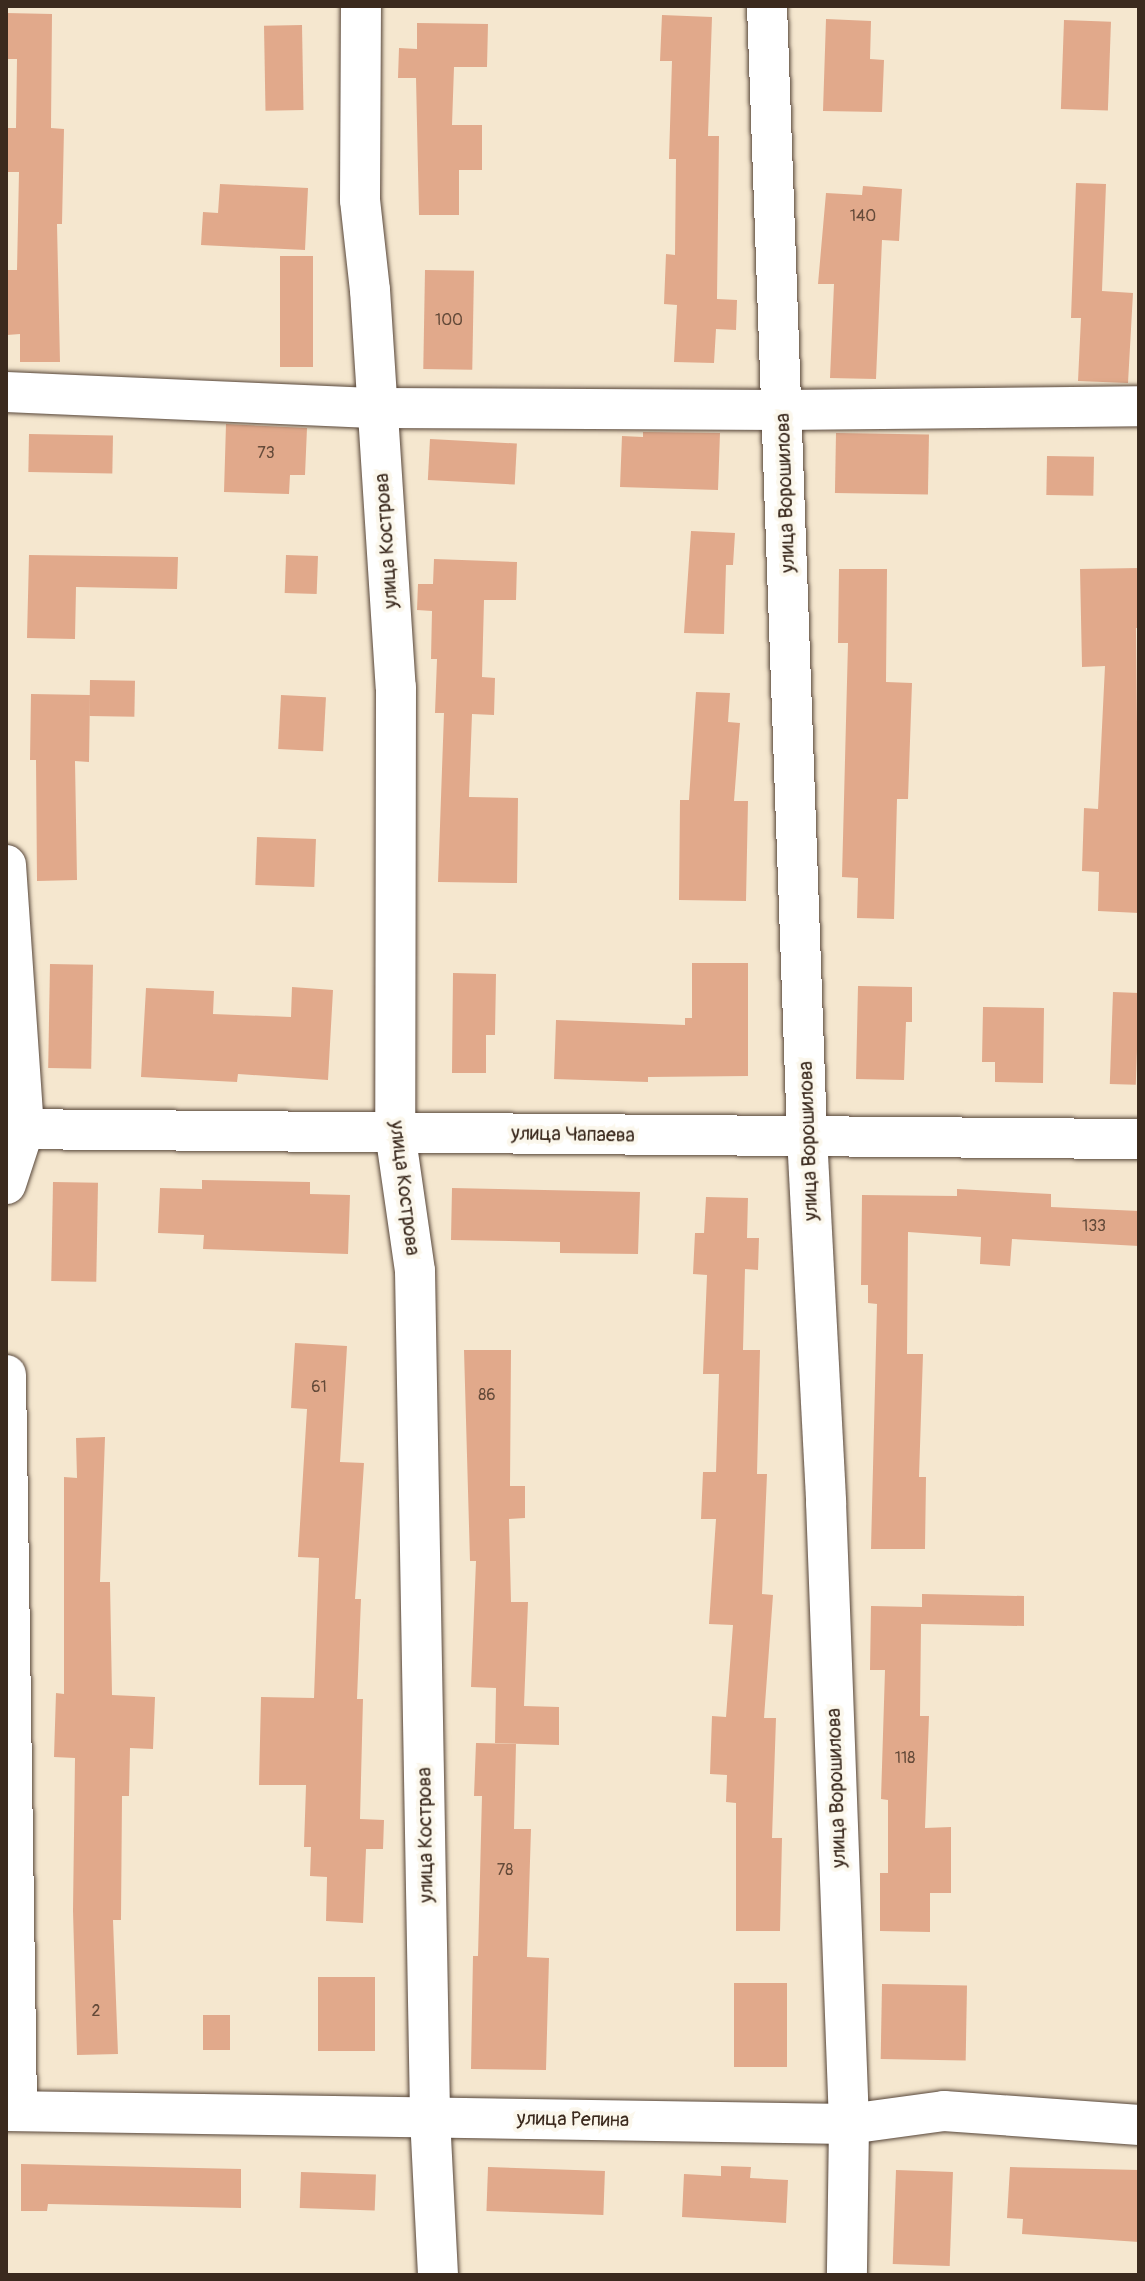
<!DOCTYPE html>
<html>
<head>
<meta charset="utf-8">
<style>
  body { margin:0 }
  #map { position:relative; width:1145px; height:2281px; overflow:hidden; background:#f5e7cf; font-family:Pangolin,sans-serif }
  div>[style] { position:absolute }
  .building>* { inset:0; background:#e1a98b; transform-origin:0 0 }
  .roads { filter:drop-shadow(0 0 2px #574639) drop-shadow(0 0 2px #574639) }
  .minor>* { height:40px; margin:-20px; padding:0 20px; transform-origin:20px; border-radius:20px; background:#fff }
  span { translate:-50% -50%; white-space:nowrap; text-align:center; line-height:1.15; -webkit-text-stroke:8px #fbf7ec; paint-order:stroke }
  .number-label { font-size:16px; color:#644a39 }
  .number-label span { -webkit-text-stroke-width:0 }
  .street-label { font-size:20px; color:#3b2a1e }
  .frame { position:absolute; inset:0; border:8px solid #3b2a1e; pointer-events:none }
</style>
</head>
<body>
<div id="map">
  <div class="building">
    <div style="clip-path:polygon(6px 13px,52px 14px,51px 128px,64px 129px,62px 224px,57px 224px,60px 362px,20px 362px,20px 334px,7px 335px,6px 270px,17px 270px,19px 172px,6px 172px,6px 128px,16px 128px,17px 59px,6px 59px)"></div>
    <div style="clip-path:polygon(662px 15px,712px 17px,708px 136px,719px 136px,717px 299px,737px 300px,736px 330px,716px 329px,714px 363px,674px 362px,677px 305px,664px 304px,666px 254px,675px 255px,676px 159px,669px 159px,672px 61px,660px 61px)"></div>
    <div style="clip-path:polygon(826px 19px,871px 21px,870px 59px,884px 60px,882px 112px,823px 111px)"></div>
    <div style="left:1064px;top:20px;width:47px;height:89px;rotate:2deg"></div>
    <div style="clip-path:polygon(417px 23px,488px 24px,487px 67px,454px 67px,452px 125px,482px 125px,482px 170px,459px 170px,459px 215px,419px 215px,416px 78px,398px 78px,399px 48px,417px 49px)"></div>
    <div style="left:302px;top:25px;width:85px;height:38px;rotate:89deg"></div>
    <div style="clip-path:polygon(1076px 183px,1106px 184px,1102px 291px,1133px 293px,1128px 383px,1078px 381px,1081px 318px,1071px 318px)"></div>
    <div style="clip-path:polygon(220px 184px,308px 188px,305px 250px,201px 245px,203px 212px,218px 213px)"></div>
    <div style="clip-path:polygon(863px 186px,902px 189px,899px 241px,882px 240px,876px 379px,830px 378px,834px 284px,818px 284px,826px 193px,862px 195px)"></div>
    <div style="left:280px;top:256px;width:33px;height:111px"></div>
    <div style="left:425px;top:270px;width:49px;height:99px;rotate:1deg"></div>
    <div style="clip-path:polygon(226px 424px,307px 428px,305px 475px,290px 475px,289px 494px,224px 492px)"></div>
    <div style="clip-path:polygon(643px 432px,720px 433px,718px 490px,620px 487px,622px 436px,643px 437px)"></div>
    <div style="left:836px;top:433px;width:93px;height:60px;rotate:1deg"></div>
    <div style="left:29px;top:434px;width:84px;height:38px;rotate:1deg"></div>
    <div style="left:430px;top:439px;width:87px;height:41px;rotate:3deg"></div>
    <div style="left:1047px;top:456px;width:47px;height:39px;rotate:1deg"></div>
    <div style="clip-path:polygon(691px 531px,735px 533px,733px 565px,726px 565px,724px 634px,684px 633px)"></div>
    <div style="clip-path:polygon(29px 555px,178px 557px,177px 589px,76px 587px,75px 639px,27px 638px)"></div>
    <div style="left:286px;top:555px;width:32px;height:38px;rotate:2deg"></div>
    <div style="clip-path:polygon(434px 559px,517px 562px,516px 600px,484px 600px,482px 677px,495px 678px,494px 715px,472px 714px,469px 797px,518px 798px,517px 883px,438px 882px,444px 713px,435px 713px,437px 659px,431px 659px,432px 611px,417px 610px,418px 584px,433px 584px)"></div>
    <div style="clip-path:polygon(1139px 568px,1139px 628px,1136px 628px,1139px 913px,1098px 911px,1099px 872px,1082px 871px,1084px 808px,1098px 809px,1105px 666px,1082px 667px,1080px 569px)"></div>
    <div style="clip-path:polygon(839px 569px,887px 569px,886px 682px,912px 683px,908px 799px,897px 799px,894px 919px,857px 918px,858px 878px,842px 877px,848px 643px,838px 643px)"></div>
    <div style="left:90px;top:680px;width:45px;height:36px;rotate:1deg"></div>
    <div style="clip-path:polygon(696px 692px,730px 693px,728px 722px,740px 723px,734px 801px,748px 801px,746px 901px,679px 900px,680px 800px,689px 800px)"></div>
    <div style="clip-path:polygon(31px 694px,90px 695px,89px 762px,75px 761px,77px 880px,37px 881px,36px 760px,30px 760px)"></div>
    <div style="left:281px;top:695px;width:45px;height:54px;rotate:3deg"></div>
    <div style="left:257px;top:837px;width:59px;height:48px;rotate:2deg"></div>
    <div style="clip-path:polygon(692px 963px,748px 963px,748px 1076px,648px 1077px,648px 1082px,554px 1079px,556px 1020px,685px 1025px,685px 1018px,692px 1018px)"></div>
    <div style="left:50px;top:964px;width:43px;height:104px;rotate:1deg"></div>
    <div style="clip-path:polygon(453px 973px,496px 974px,495px 1035px,486px 1035px,486px 1073px,452px 1073px)"></div>
    <div style="clip-path:polygon(858px 986px,912px 987px,912px 1022px,906px 1022px,904px 1080px,856px 1079px)"></div>
    <div style="clip-path:polygon(292px 987px,333px 990px,328px 1080px,238px 1074px,237px 1082px,141px 1077px,146px 988px,214px 991px,213px 1014px,291px 1017px)"></div>
    <div style="left:1113px;top:992px;width:26px;height:92px;rotate:2deg"></div>
    <div style="clip-path:polygon(983px 1007px,1044px 1008px,1043px 1083px,995px 1082px,995px 1062px,982px 1062px)"></div>
    <div style="clip-path:polygon(202px 1180px,310px 1182px,310px 1194px,350px 1195px,348px 1254px,203px 1249px,204px 1235px,158px 1233px,160px 1188px,202px 1189px)"></div>
    <div style="left:53px;top:1182px;width:45px;height:99px;rotate:1deg"></div>
    <div style="clip-path:polygon(452px 1188px,640px 1192px,638px 1254px,560px 1253px,560px 1242px,451px 1240px)"></div>
    <div style="clip-path:polygon(957px 1189px,1051px 1194px,1051px 1207px,1139px 1211px,1139px 1246px,1012px 1239px,1010px 1266px,980px 1264px,981px 1237px,908px 1232px,907px 1354px,923px 1354px,919px 1477px,926px 1477px,925px 1549px,871px 1549px,877px 1304px,868px 1303px,868px 1285px,861px 1285px,862px 1195px,957px 1196px)"></div>
    <div style="clip-path:polygon(706px 1197px,748px 1198px,747px 1238px,759px 1238px,758px 1270px,745px 1269px,743px 1350px,760px 1350px,757px 1474px,767px 1474px,762px 1594px,773px 1595px,764px 1718px,776px 1718px,772px 1838px,782px 1838px,780px 1931px,736px 1931px,736px 1803px,726px 1802px,727px 1775px,710px 1774px,712px 1716px,726px 1717px,733px 1625px,709px 1624px,716px 1519px,701px 1519px,703px 1472px,716px 1472px,719px 1374px,703px 1374px,707px 1275px,693px 1274px,695px 1233px,704px 1233px)"></div>
    <div style="clip-path:polygon(295px 1343px,347px 1346px,340px 1462px,364px 1463px,355px 1599px,361px 1599px,357px 1699px,363px 1699px,360px 1819px,384px 1820px,383px 1849px,366px 1849px,363px 1923px,326px 1921px,327px 1877px,310px 1876px,311px 1847px,304px 1847px,306px 1785px,259px 1785px,261px 1697px,314px 1698px,319px 1558px,298px 1557px,307px 1409px,291px 1408px)"></div>
    <div style="clip-path:polygon(464px 1350px,511px 1350px,510px 1486px,525px 1486px,525px 1518px,509px 1519px,511px 1602px,528px 1602px,524px 1706px,559px 1707px,559px 1745px,495px 1743px,496px 1688px,471px 1687px,476px 1561px,470px 1561px)"></div>
    <div style="clip-path:polygon(105px 1437px,100px 1582px,110px 1582px,112px 1695px,155px 1697px,153px 1749px,130px 1748px,129px 1796px,122px 1796px,121px 1920px,113px 1920px,118px 2054px,77px 2055px,73px 1911px,75px 1758px,54px 1757px,56px 1693px,64px 1694px,64px 1477px,77px 1478px,76px 1438px)"></div>
    <div style="clip-path:polygon(922px 1594px,1024px 1596px,1024px 1626px,921px 1624px,920px 1716px,929px 1716px,925px 1828px,951px 1827px,951px 1893px,930px 1893px,930px 1932px,880px 1931px,880px 1873px,888px 1873px,888px 1800px,881px 1799px,885px 1670px,870px 1670px,871px 1606px,922px 1607px)"></div>
    <div style="clip-path:polygon(476px 1743px,516px 1744px,514px 1829px,531px 1829px,527px 1957px,549px 1958px,546px 2070px,471px 2069px,473px 1956px,478px 1956px,482px 1796px,474px 1796px)"></div>
    <div style="left:318px;top:1977px;width:57px;height:74px"></div>
    <div style="left:734px;top:1983px;width:53px;height:84px"></div>
    <div style="left:882px;top:1984px;width:85px;height:75px;rotate:1deg"></div>
    <div style="left:203px;top:2015px;width:27px;height:35px"></div>
    <div style="clip-path:polygon(21px 2164px,241px 2169px,241px 2208px,48px 2204px,47px 2211px,21px 2211px)"></div>
    <div style="clip-path:polygon(721px 2166px,751px 2167px,750px 2178px,788px 2180px,786px 2223px,682px 2217px,684px 2174px,721px 2176px)"></div>
    <div style="left:488px;top:2167px;width:117px;height:44px;rotate:2deg"></div>
    <div style="clip-path:polygon(1010px 2167px,1139px 2170px,1139px 2242px,1022px 2234px,1023px 2219px,1007px 2218px)"></div>
    <div style="left:896px;top:2170px;width:57px;height:94px;rotate:2deg"></div>
    <div style="left:301px;top:2172px;width:75px;height:36px;rotate:2deg"></div>
  </div>
  <div class="roads">
    <div class="minor">
      <div style="left:361px;top:6px;width:194px;rotate:90.3deg"></div>
      <div style="left:360px;top:200px;width:91px;rotate:83.7deg"></div>
      <div style="left:370px;top:290px;width:398px;rotate:86.3deg"></div>
      <div style="left:396px;top:687px;width:445px;rotate:90.1deg"></div>
      <div style="left:395px;top:1132px;width:140px;rotate:81.8deg"></div>
      <div style="left:415px;top:1271px;width:846px;rotate:88.98deg"></div>
      <div style="left:430px;top:2117px;width:158px;rotate:87.1deg"></div>
      <div style="left:767px;top:6px;width:1131px;rotate:87.97deg"></div>
      <div style="left:807px;top:1136px;width:366px;rotate:87deg"></div>
      <div style="left:826px;top:1502px;width:622px;rotate:87.88deg"></div>
      <div style="left:849px;top:2124px;width:151px;rotate:90.8deg"></div>
      <div style="left:6px;top:392px;width:372px;rotate:2.5deg"></div>
      <div style="left:378px;top:408px;width:404px;rotate:0.3deg"></div>
      <div style="left:782px;top:410px;width:357px;rotate:-0.6deg"></div>
      <div style="left:6px;top:865px;width:265px;rotate:86.1deg"></div>
      <div style="left:24px;top:1129px;width:58px;rotate:108.1deg"></div>
      <div style="left:6px;top:1129px;width:1133px;rotate:0.51deg"></div>
      <div style="left:6px;top:1375px;width:736px;rotate:89.14deg"></div>
      <div style="left:6px;top:2111px;width:843px;rotate:0.88deg"></div>
      <div style="left:849px;top:2124px;width:96px;rotate:-7.8deg"></div>
      <div style="left:944px;top:2111px;width:196px;rotate:4.1deg"></div>
    </div>
  </div>
  <div class="number-label">
    <span style="left:863px;top:216px">140</span>
    <span style="left:449px;top:320px">100</span>
    <span style="left:266px;top:453px">73</span>
    <span style="left:1094px;top:1226px">133</span>
    <span style="left:319px;top:1387px">61</span>
    <span style="left:487px;top:1395px">86</span>
    <span style="left:905px;top:1758px">118</span>
    <span style="left:505px;top:1870px">78</span>
    <span style="left:96px;top:2011px">2</span>
  </div>
  <div class="street-label">
    <span style="left:785px;top:493px;rotate:-92deg">улица Ворошилова</span>
    <span style="left:386px;top:541px;rotate:-94deg">улица Кострова</span>
    <span style="left:573px;top:1134px;rotate:1deg">улица Чапаева</span>
    <span style="left:808px;top:1141px;rotate:-92deg">улица Ворошилова</span>
    <span style="left:405px;top:1188px;rotate:83deg">улица Кострова</span>
    <span style="left:836px;top:1788px;rotate:-92deg">улица Ворошилова</span>
    <span style="left:425px;top:1835px;rotate:-91deg">улица Кострова</span>
    <span style="left:573px;top:2119px;rotate:1deg">улица Репина</span>
  </div>
  <div class="frame"></div>
</div>
</body>
</html>
